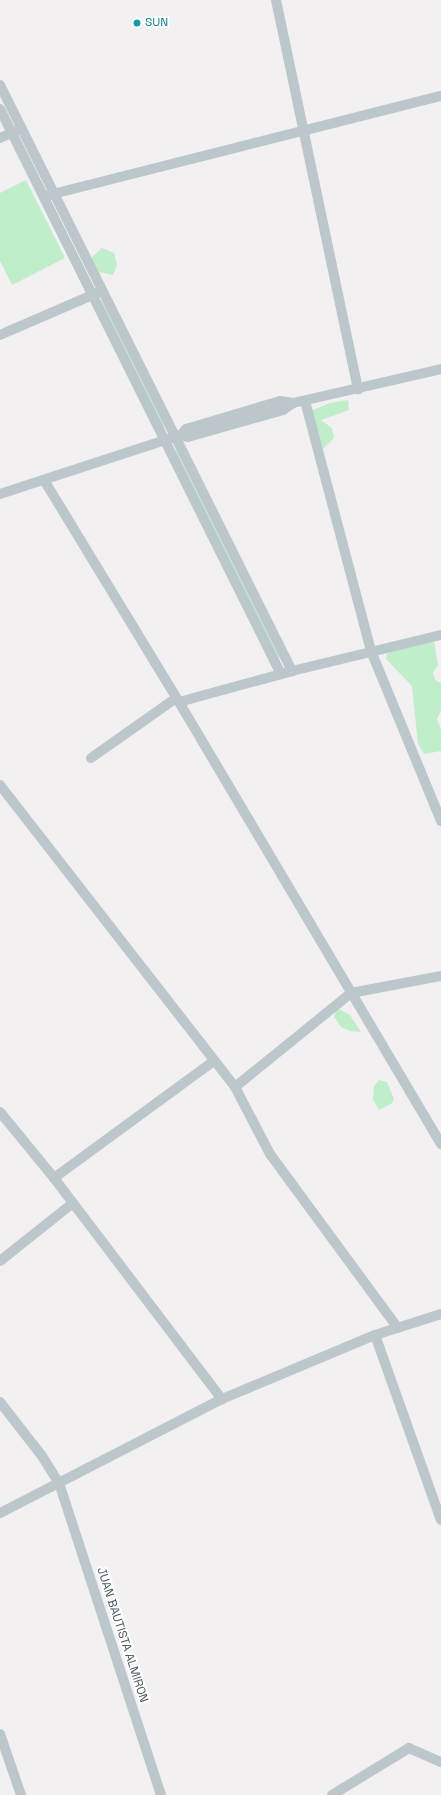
<!DOCTYPE html>
<html>
<head>
<meta charset="utf-8">
<style>
  body { margin:0 }
  #map { position:relative; width:441px; height:1795px; overflow:hidden; background:#f2f0f0; font-family:"Space Grotesk",sans-serif }
  div>[style] { position:absolute }
  .green>* { inset:0; background:#c0eeca }
  .street>* { height:10px; margin:-5px; padding:0 5px; transform-origin:5px; border-radius:5px; background:#bcc7cc }
  .dots>* { width:11px; height:11px; translate:-50% -50%; box-sizing:border-box; border:2px solid #fff; border-radius:50% }
  span { translate:-50% -50%; white-space:nowrap; text-align:center; line-height:1.15; -webkit-text-stroke:4px #fff; paint-order:stroke }
  .culture-label { font-size:12px; color:#0d838f }
  .left { translate:0 -50%; text-align:left }
  .street-label { font-size:12px; color:#48575d }
</style>
</head>
<body>
<div id="map">
  <div class="green">
    <div style="clip-path:polygon(26px 180px,65px 258px,12px 285px,0 261px,0 193px)"></div>
    <div style="clip-path:polygon(102px 248px,114px 253px,117px 265px,113px 275px,95px 271px,92px 257px)"></div>
    <div style="clip-path:polygon(102px 301px,165px 427px,163px 428px,101px 302px)"></div>
    <div style="clip-path:polygon(348px 400px,349px 410px,321px 420px,332px 428px,334px 438px,323px 449px,310px 422px,313px 410px,330px 403px)"></div>
    <div style="clip-path:polygon(176px 449px,280px 657px,278px 658px,175px 450px)"></div>
    <div style="clip-path:polygon(434px 642px,438px 665px,433px 673px,435px 680px,441px 683px,441px 710px,437px 719px,441px 730px,441px 751px,424px 754px,418px 744px,412px 686px,386px 659px,387px 654px,394px 648px)"></div>
    <div style="clip-path:polygon(337px 1008px,350px 1015px,361px 1032px,350px 1031px,341px 1027px,334px 1017px)"></div>
    <div style="clip-path:polygon(379px 1080px,387px 1082px,394px 1099px,392px 1103px,379px 1110px,373px 1100px,374px 1086px)"></div>
  </div>
  <div class="street">
    <div style="left:276px;top:0;width:398px;rotate:78.1deg"></div>
    <div style="left:0;top:85px;width:655px;rotate:63.51deg"></div>
    <div style="left:0;top:109px;width:631px;rotate:63.56deg"></div>
    <div style="left:0;top:138px;width:17px;rotate:-24deg"></div>
    <div style="left:49px;top:195px;width:404px;rotate:-14.2deg"></div>
    <div style="left:0;top:335px;width:106px;rotate:-23.4deg"></div>
    <div style="left:305px;top:401px;width:259px;rotate:75.2deg"></div>
    <div style="left:371px;top:651px;width:184px;rotate:67.6deg"></div>
    <div style="left:181px;top:435px;width:7px;rotate:16deg"></div>
    <div style="left:188px;top:437px;width:99px;rotate:-15.9deg"></div>
    <div style="left:283px;top:410px;width:12px;rotate:-35deg"></div>
    <div style="left:44px;top:480px;width:260px;rotate:58.7deg"></div>
    <div style="left:179px;top:702px;width:514px;rotate:59.34deg"></div>
    <div style="left:0;top:494px;width:190px;rotate:-18.1deg"></div>
    <div style="left:181px;top:435px;width:8px;rotate:-50deg"></div>
    <div style="left:186px;top:429px;width:98px;rotate:-16.6deg"></div>
    <div style="left:280px;top:401px;width:13px;rotate:9deg"></div>
    <div style="left:293px;top:403px;width:152px;rotate:-12.9deg"></div>
    <div style="left:179px;top:702px;width:117px;rotate:-15.3deg"></div>
    <div style="left:292px;top:671px;width:153px;rotate:-13.6deg"></div>
    <div style="left:91px;top:758px;width:104px;rotate:-35.2deg"></div>
    <div style="left:0;top:785px;width:383px;rotate:52.1deg"></div>
    <div style="left:235px;top:1087px;width:76px;rotate:62.4deg"></div>
    <div style="left:270px;top:1154px;width:216px;rotate:53.7deg"></div>
    <div style="left:235px;top:1087px;width:149px;rotate:-39deg"></div>
    <div style="left:351px;top:993px;width:92px;rotate:-10.7deg"></div>
    <div style="left:0;top:1112px;width:85px;rotate:50.7deg"></div>
    <div style="left:54px;top:1178px;width:278px;rotate:52.8deg"></div>
    <div style="left:54px;top:1178px;width:198px;rotate:-36.2deg"></div>
    <div style="left:0;top:1261px;width:93px;rotate:-38.5deg"></div>
    <div style="left:375px;top:1335px;width:196px;rotate:70.4deg"></div>
    <div style="left:0;top:1402px;width:68px;rotate:52.1deg"></div>
    <div style="left:42px;top:1456px;width:32px;rotate:58deg"></div>
    <div style="left:59px;top:1483px;width:328px;rotate:71.9deg"></div>
    <div style="left:0;top:1513px;width:250px;rotate:-27.2deg"></div>
    <div style="left:222px;top:1399px;width:166px;rotate:-22.7deg"></div>
    <div style="left:375px;top:1335px;width:69px;rotate:-17.7deg"></div>
    <div style="left:0;top:1734px;width:65px;rotate:71deg"></div>
    <div style="left:332px;top:1795px;width:90px;rotate:-31.4deg"></div>
    <div style="left:409px;top:1748px;width:35px;rotate:24deg"></div>
  </div>
  <div class="dots">
    <div style="left:137px;top:23px;background:#0f9aa8"></div>
  </div>
  <div class="culture-label">
    <span class="left" style="left:145px;top:23px">SUN</span>
  </div>
  <div class="street-label">
    <span style="left:122px;top:1635px;rotate:72deg">JUAN BAUTISTA ALMIRON</span>
  </div>
</div>
</body>
</html>
